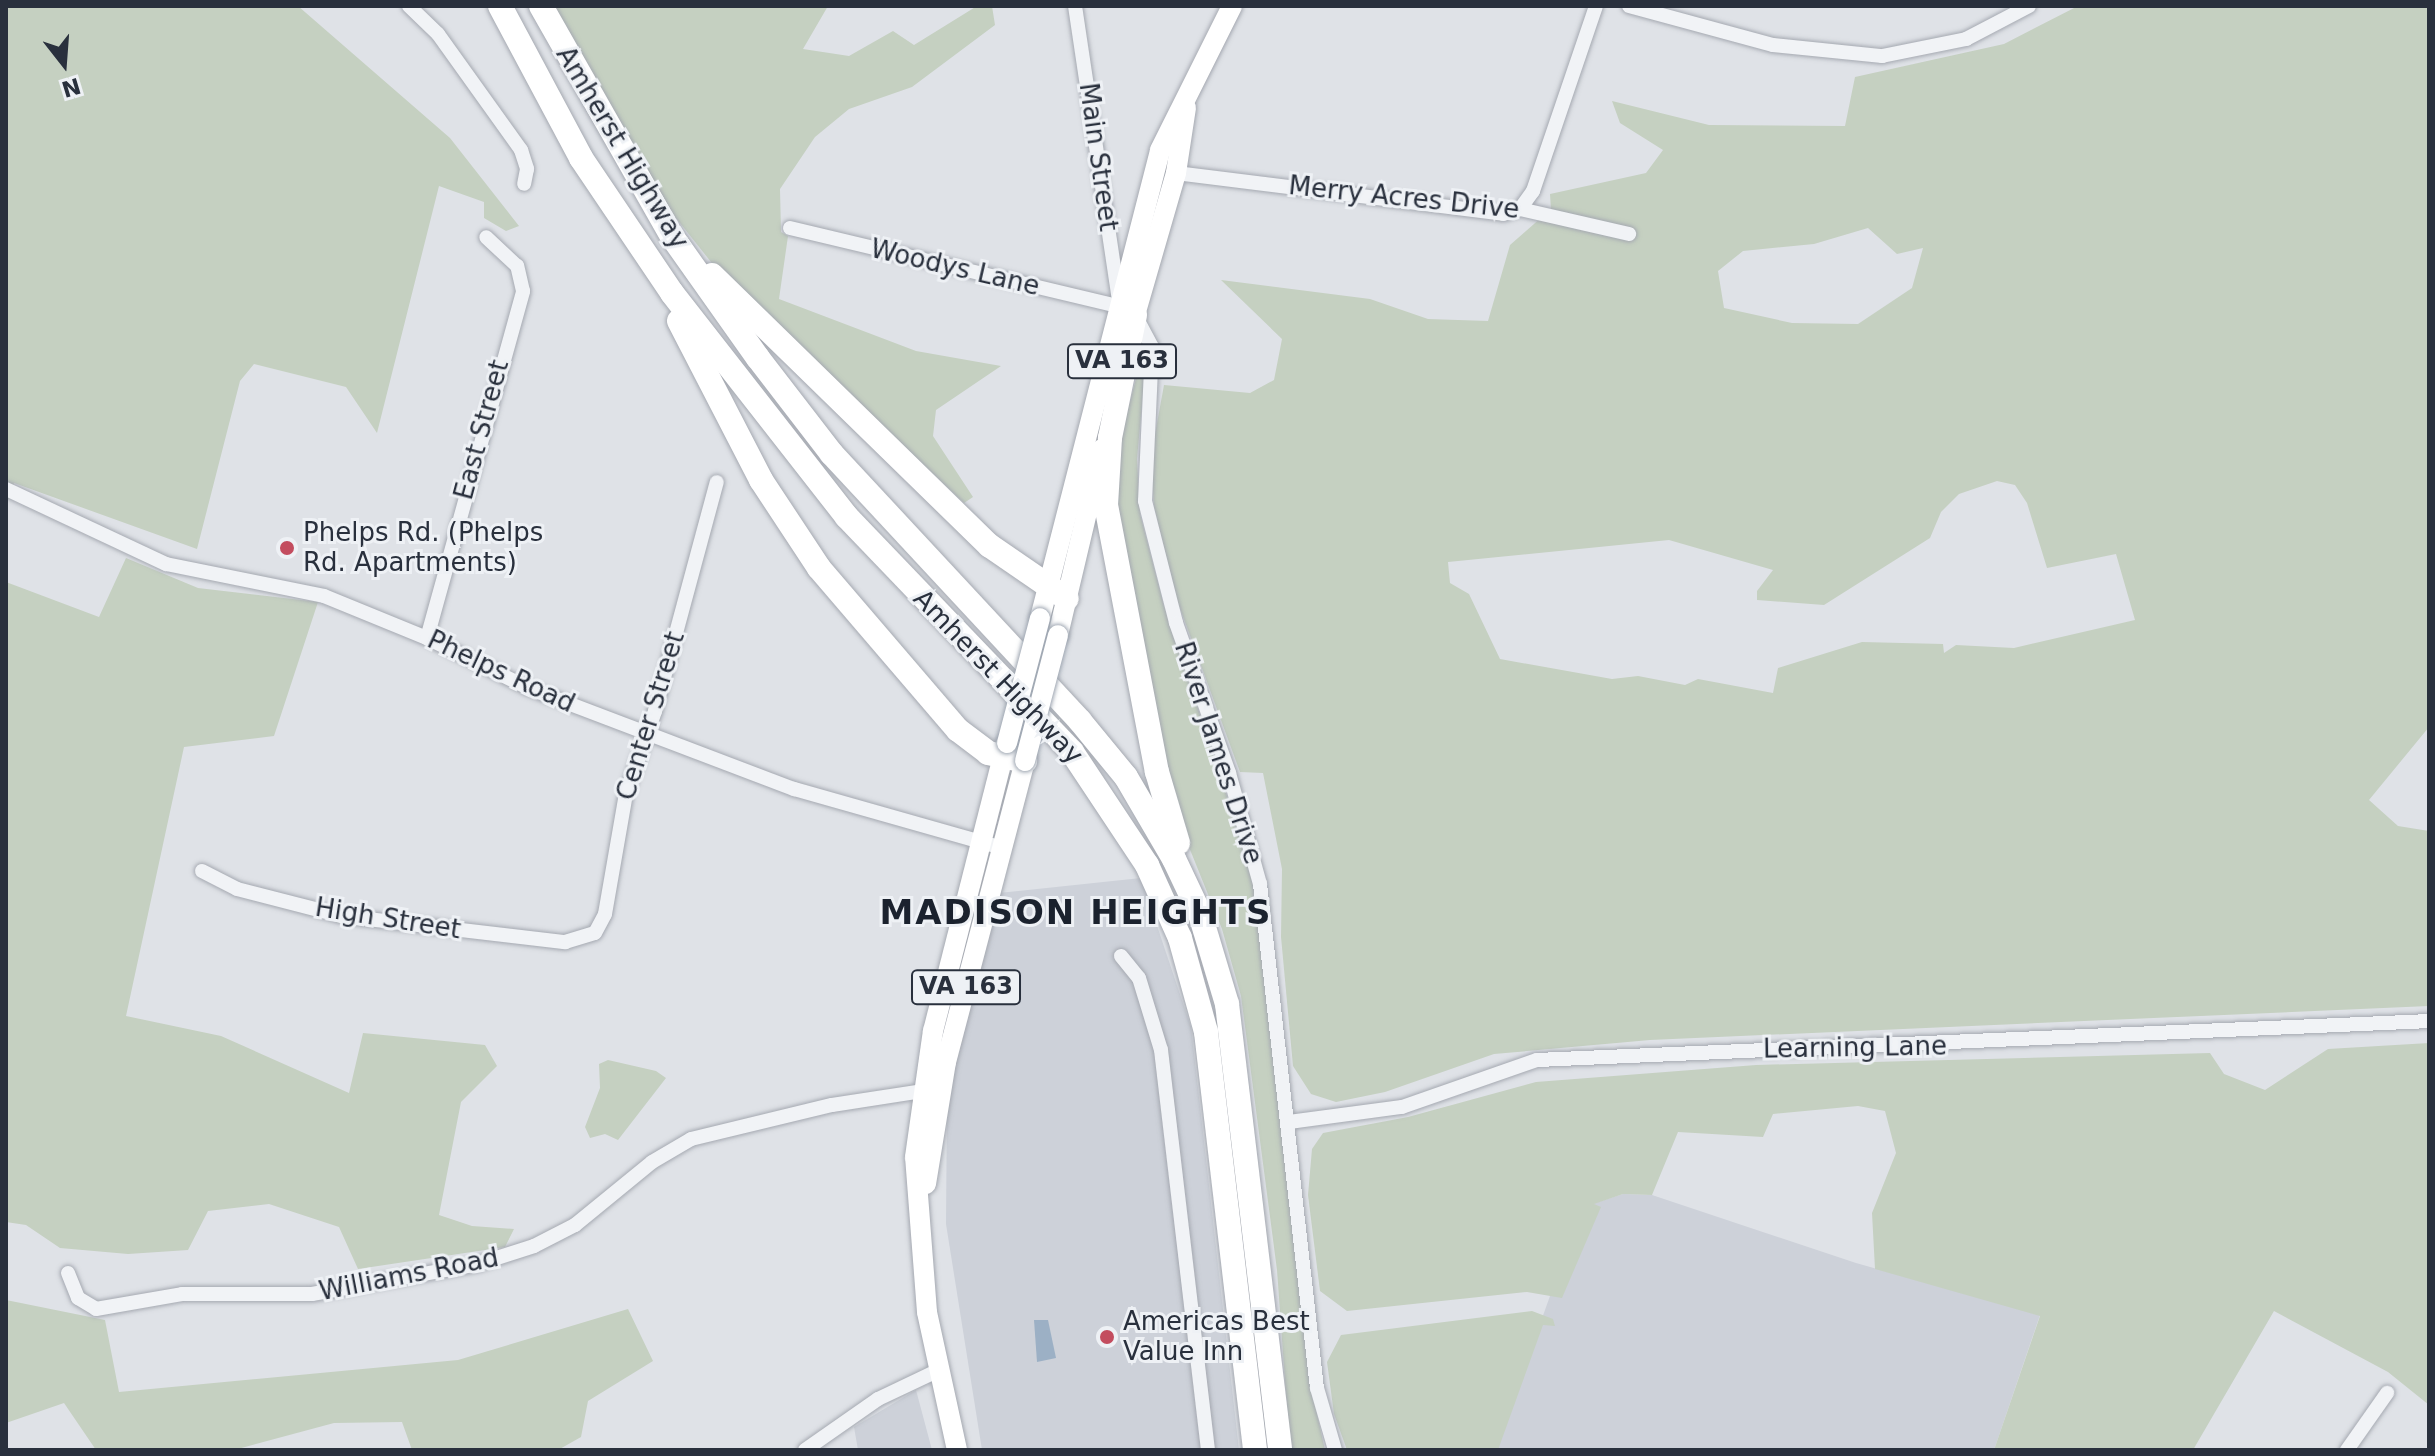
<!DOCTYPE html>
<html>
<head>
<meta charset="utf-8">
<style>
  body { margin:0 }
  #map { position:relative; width:2435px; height:1456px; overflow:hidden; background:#dfe2e7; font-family:"DejaVu Sans",sans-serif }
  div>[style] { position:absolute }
  .built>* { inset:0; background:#cdd1d9 }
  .green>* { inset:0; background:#c5d0c1 }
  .water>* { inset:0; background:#9cb0c5 }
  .roads { filter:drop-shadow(0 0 2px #a5a9b1) drop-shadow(0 0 2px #a5a9b1) }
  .minor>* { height:14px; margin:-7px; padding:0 7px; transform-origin:7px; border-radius:7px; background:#f1f3f6 }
  .primary>* { height:20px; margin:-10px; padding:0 10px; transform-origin:10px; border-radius:10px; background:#fff }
  .motorway>* { height:24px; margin:-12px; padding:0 12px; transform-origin:12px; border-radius:12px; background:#fff }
  .bridges { filter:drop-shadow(0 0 2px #9fa7b2) drop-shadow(0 0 2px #9fa7b2) }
  .primary-bridge>* { height:20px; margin:-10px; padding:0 10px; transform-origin:10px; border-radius:10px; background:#fff }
  .dots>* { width:22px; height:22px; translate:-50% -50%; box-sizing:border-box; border:4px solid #eef1f5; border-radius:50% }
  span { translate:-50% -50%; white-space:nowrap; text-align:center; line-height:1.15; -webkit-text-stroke:6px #eef1f5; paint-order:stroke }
  .shield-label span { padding:2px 6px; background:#eef1f5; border:2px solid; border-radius:6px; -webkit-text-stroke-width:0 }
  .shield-label { font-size:24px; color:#29303d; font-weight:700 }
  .street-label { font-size:26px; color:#29303d }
  .poi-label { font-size:26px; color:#29303d }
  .left { translate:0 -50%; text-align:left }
  .district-label { font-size:34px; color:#1b222e; font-weight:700; letter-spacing:2px }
  .frame { position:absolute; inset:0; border:8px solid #29303d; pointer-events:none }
  .north { position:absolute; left:24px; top:24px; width:80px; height:80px; -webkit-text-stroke:6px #eef1f5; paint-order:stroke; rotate:163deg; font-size:22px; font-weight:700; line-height:32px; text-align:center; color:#29303d }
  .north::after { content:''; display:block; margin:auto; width:28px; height:36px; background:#29303d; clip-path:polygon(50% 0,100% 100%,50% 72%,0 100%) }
</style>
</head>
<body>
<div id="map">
  <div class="built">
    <div style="clip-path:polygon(1141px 878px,1191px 1027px,1239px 1450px,982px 1450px,946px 1224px,947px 1099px,999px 893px)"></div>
    <div style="clip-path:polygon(1623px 1194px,1652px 1195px,1856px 1263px,2040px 1315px,1994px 1450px,1495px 1450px,1570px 1240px,1592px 1204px)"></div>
    <div style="clip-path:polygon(916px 1390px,932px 1450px,858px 1450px,854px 1427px)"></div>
  </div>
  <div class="green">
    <div style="clip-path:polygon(6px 6px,298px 6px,450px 138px,519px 226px,506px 231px,484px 218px,484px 202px,439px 186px,377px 433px,346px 387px,254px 364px,240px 381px,197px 549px,14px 483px,6px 506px)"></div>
    <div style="clip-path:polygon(554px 6px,828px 6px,803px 49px,849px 56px,893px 31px,914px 45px,977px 6px,992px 6px,995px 25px,912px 87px,849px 109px,815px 137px,780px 189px,781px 232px,788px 236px,779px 299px,916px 351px,1001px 366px,936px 410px,933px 436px,973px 497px,964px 503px,719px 272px,672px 213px)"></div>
    <div style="clip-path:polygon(evenodd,2078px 6px,2429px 6px,2429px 727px,2369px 800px,2398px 826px,2429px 831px,2429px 1006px,1650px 1040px,1494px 1054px,1385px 1092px,1336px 1102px,1311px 1094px,1293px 1066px,1281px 937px,1282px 869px,1263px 773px,1240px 772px,1177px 600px,1154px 507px,1151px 456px,1164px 385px,1250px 393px,1274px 380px,1282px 339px,1221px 280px,1370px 299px,1428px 319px,1488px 321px,1510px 245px,1551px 209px,1550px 194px,1646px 173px,1663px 150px,1620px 123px,1612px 101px,1709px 125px,1845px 126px,1855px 77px,2004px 44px,2078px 6px,1868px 228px,1897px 254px,1923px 248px,1912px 288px,1858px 324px,1792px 323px,1724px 308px,1718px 271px,1743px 251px,1814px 244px,1868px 228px,2078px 6px,1997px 481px,2015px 485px,2027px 503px,2047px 568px,2116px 554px,2135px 620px,2014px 648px,1956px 645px,1944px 653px,1943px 644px,1862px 642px,1778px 668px,1773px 693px,1698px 679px,1685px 685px,1638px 676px,1612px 679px,1500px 659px,1469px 594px,1450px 583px,1448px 562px,1669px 540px,1773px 570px,1757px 591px,1757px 600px,1824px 605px,1930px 538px,1941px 512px,1959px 494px,1997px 481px)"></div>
    <div style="clip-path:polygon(1142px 356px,1146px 361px,1137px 459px,1140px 514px,1164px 606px,1253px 875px,1309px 1379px,1325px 1450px,1290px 1450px,1277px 1270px,1241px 996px,1222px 929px,1170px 800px,1136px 644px,1113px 466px)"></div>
    <div style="clip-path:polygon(126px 558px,198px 588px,318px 602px,274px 736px,184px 747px,126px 1016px,221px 1036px,349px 1093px,363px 1033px,485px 1045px,497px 1066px,461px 1102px,439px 1215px,472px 1226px,514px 1229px,505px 1247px,358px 1269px,339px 1227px,269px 1204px,208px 1211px,188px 1250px,128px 1254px,60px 1248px,26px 1225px,6px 1222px,6px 582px,99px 617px)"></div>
    <div style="clip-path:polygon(2429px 1043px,2429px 1405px,2388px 1372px,2274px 1311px,2193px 1450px,1994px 1450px,2040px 1316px,1875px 1269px,1872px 1213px,1896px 1153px,1885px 1111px,1858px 1106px,1773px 1114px,1763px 1137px,1678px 1132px,1652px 1195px,1623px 1194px,1594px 1204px,1601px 1207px,1562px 1298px,1527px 1292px,1347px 1311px,1320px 1291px,1308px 1195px,1312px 1149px,1323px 1133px,1408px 1117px,1536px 1082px,1756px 1065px,2210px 1053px,2224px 1074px,2265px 1090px,2328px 1049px)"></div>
    <div style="clip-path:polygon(608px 1060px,656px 1071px,666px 1078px,618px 1140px,605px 1134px,590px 1138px,585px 1127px,600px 1088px,599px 1064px)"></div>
    <div style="clip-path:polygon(6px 1300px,105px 1320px,119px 1392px,458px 1360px,628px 1309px,653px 1361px,588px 1401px,581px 1437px,558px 1450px,412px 1450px,402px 1422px,334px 1423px,234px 1450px,96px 1450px,64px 1403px,6px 1423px)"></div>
    <div style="clip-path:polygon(1532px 1311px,1553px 1319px,1555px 1326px,1543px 1325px,1498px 1450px,1347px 1450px,1334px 1414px,1327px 1362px,1341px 1335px)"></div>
  </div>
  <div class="water">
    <div style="clip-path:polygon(1034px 1320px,1048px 1320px,1056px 1358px,1037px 1362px)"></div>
  </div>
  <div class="roads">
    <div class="minor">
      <div style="left:409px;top:6px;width:40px;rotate:44deg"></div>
      <div style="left:438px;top:34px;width:143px;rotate:54.4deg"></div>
      <div style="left:521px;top:150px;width:20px;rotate:72deg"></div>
      <div style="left:527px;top:169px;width:15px;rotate:101deg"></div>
      <div style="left:1075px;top:6px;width:296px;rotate:81.5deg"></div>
      <div style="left:1629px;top:6px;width:149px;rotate:15.2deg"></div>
      <div style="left:1773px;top:45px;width:110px;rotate:5.8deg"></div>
      <div style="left:1882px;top:56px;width:86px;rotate:-11.4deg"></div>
      <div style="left:1966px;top:39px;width:71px;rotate:-27.6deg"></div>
      <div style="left:1176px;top:173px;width:330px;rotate:7.1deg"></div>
      <div style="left:1503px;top:214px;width:18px;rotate:-16deg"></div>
      <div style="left:1520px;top:209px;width:112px;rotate:12.9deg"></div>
      <div style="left:1520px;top:209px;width:22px;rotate:-54deg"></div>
      <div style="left:1533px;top:191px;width:195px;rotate:-71.2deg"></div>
      <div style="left:790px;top:228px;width:340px;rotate:13.4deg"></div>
      <div style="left:1121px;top:307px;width:16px;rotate:30deg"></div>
      <div style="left:1135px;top:315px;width:36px;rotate:62deg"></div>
      <div style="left:1152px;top:347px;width:154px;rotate:92.6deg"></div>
      <div style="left:1145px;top:501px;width:126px;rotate:75.7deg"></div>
      <div style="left:1176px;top:623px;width:159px;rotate:70.5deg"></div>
      <div style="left:1229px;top:773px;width:115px;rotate:74.4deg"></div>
      <div style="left:1260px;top:884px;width:507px;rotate:83.55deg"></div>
      <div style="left:1317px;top:1388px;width:65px;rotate:73.8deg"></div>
      <div style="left:6px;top:489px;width:177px;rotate:25.1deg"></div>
      <div style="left:166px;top:564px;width:161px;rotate:11.4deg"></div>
      <div style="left:324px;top:596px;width:111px;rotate:22.2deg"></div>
      <div style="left:427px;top:638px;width:113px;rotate:26.3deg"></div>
      <div style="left:528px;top:688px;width:285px;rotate:20.8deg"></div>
      <div style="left:794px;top:789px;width:216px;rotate:15.8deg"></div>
      <div style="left:427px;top:638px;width:360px;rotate:-74.5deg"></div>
      <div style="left:523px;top:291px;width:26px;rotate:-103deg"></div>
      <div style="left:517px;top:266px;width:42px;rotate:-136.9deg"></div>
      <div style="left:202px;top:871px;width:39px;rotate:27deg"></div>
      <div style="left:237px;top:889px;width:108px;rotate:14.4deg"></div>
      <div style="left:342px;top:916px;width:225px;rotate:6.7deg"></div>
      <div style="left:565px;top:942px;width:31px;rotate:-17deg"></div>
      <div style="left:595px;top:933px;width:21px;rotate:-62deg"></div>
      <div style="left:605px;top:914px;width:122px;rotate:-80.1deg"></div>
      <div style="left:626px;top:794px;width:88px;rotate:-70.7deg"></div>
      <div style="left:655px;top:711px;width:237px;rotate:-74.9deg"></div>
      <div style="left:1121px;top:956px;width:28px;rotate:51deg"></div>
      <div style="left:1139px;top:978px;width:75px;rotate:73deg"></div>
      <div style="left:1161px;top:1050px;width:403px;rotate:83.3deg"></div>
      <div style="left:1289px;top:1122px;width:114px;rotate:-7.6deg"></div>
      <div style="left:1402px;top:1107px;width:143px;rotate:-19.2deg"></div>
      <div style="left:1537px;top:1060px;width:893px;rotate:-2.5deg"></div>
      <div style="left:68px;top:1273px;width:27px;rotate:68deg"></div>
      <div style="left:78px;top:1298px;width:21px;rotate:31deg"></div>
      <div style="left:96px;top:1309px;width:87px;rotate:-9.9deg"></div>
      <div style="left:182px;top:1294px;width:130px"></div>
      <div style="left:312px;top:1294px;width:169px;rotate:-10.2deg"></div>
      <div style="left:478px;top:1264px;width:59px;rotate:-17.8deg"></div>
      <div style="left:534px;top:1246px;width:46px;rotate:-27.1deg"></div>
      <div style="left:575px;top:1225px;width:99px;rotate:-39.3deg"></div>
      <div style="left:652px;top:1162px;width:45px;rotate:-30.5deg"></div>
      <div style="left:691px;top:1139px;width:145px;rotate:-13.6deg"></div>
      <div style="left:832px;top:1105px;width:91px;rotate:-8.8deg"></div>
      <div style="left:805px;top:1450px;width:89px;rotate:-34.9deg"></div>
      <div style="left:878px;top:1399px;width:65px;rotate:-25.4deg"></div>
      <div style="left:2347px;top:1450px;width:70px;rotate:-54.9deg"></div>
    </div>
    <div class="primary">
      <div style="left:1131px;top:329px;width:162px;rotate:-73.9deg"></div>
      <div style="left:1176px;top:173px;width:66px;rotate:-81.3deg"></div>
      <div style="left:1040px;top:618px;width:483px;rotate:-75.6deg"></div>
      <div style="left:1160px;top:150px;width:161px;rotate:-63.4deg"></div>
      <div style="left:1058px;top:635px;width:191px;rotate:-76.7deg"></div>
      <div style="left:926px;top:1184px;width:124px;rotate:-80.7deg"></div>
      <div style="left:946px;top:1062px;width:311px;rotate:-75.3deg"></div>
      <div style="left:957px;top:1450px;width:141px;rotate:-102.3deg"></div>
      <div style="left:927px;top:1312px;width:155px;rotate:-94.4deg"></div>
      <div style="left:915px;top:1157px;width:127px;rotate:-81.9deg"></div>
      <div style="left:933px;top:1031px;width:296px;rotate:-75.7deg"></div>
    </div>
    <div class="motorway">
      <div style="left:500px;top:6px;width:172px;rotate:61.9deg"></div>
      <div style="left:581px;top:158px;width:163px;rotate:56deg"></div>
      <div style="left:672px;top:293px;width:284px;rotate:52deg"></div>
      <div style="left:847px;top:517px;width:325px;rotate:46.2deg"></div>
      <div style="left:1072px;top:752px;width:136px;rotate:56.4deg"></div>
      <div style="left:1147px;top:865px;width:80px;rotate:65.7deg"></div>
      <div style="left:1180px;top:938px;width:98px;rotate:74.5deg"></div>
      <div style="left:1206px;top:1032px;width:421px;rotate:83.3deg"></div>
      <div style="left:541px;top:6px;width:267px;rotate:60.4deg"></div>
      <div style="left:673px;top:238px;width:147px;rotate:54.7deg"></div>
      <div style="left:758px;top:358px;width:121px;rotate:52.4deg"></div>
      <div style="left:832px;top:454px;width:364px;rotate:47.1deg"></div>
      <div style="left:1080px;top:721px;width:72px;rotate:50.6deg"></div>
      <div style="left:1126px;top:777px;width:95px;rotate:59.7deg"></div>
      <div style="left:1174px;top:859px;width:61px;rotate:64.7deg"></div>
      <div style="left:1200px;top:914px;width:94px;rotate:73.3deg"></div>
      <div style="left:1227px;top:1004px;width:449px;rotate:83.2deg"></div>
      <div style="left:712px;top:275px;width:388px;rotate:44.3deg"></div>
      <div style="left:990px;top:546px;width:93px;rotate:34.5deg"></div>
      <div style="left:1135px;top:315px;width:126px;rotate:101.5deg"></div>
      <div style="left:1110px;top:438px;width:67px;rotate:93.4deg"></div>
      <div style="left:1106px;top:505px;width:272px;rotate:79.2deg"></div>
      <div style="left:1157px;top:772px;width:74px;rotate:73.5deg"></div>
      <div style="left:679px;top:321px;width:179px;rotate:62.7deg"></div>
      <div style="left:761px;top:480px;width:105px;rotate:56.6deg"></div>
      <div style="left:819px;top:568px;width:213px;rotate:49.4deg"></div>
      <div style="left:958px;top:730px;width:38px;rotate:37deg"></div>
      <div style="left:988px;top:753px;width:38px;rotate:12deg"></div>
    </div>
  </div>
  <div class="bridges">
    <div class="primary-bridge">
      <div style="left:1007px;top:743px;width:129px;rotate:-75.2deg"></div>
      <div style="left:1025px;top:761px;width:130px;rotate:-75.3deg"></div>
    </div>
  </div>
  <div class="dots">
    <div style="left:287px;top:548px;background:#c34d5f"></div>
    <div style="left:1107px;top:1337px;background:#c34d5f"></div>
  </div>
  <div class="shield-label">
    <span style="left:1122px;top:361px">VA 163</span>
    <span style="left:966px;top:987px">VA 163</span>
  </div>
  <div class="street-label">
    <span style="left:622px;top:148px;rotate:59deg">Amherst Highway</span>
    <span style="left:1098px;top:157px;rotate:82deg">Main Street</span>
    <span style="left:1404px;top:198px;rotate:6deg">Merry Acres Drive</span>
    <span style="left:955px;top:268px;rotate:13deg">Woodys Lane</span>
    <span style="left:482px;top:430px;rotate:-75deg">East Street</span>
    <span style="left:501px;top:672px;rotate:25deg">Phelps Road</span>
    <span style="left:998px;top:677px;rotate:46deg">Amherst Highway</span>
    <span style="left:651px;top:716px;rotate:-73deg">Center Street</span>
    <span style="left:1218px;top:753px;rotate:72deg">River James Drive</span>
    <span style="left:388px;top:919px;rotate:9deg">High Street</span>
    <span style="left:1855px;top:1048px;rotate:-1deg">Learning Lane</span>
    <span style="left:409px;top:1275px;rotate:-11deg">Williams Road</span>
  </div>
  <div class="poi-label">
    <span class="left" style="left:303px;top:548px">Phelps Rd. (Phelps<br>Rd. Apartments)</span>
    <span class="left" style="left:1123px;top:1337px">Americas Best<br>Value Inn</span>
  </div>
  <div class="district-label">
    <span style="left:1076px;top:913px">MADISON HEIGHTS</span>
  </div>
  <div class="frame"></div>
  <div class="north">N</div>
</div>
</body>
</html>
